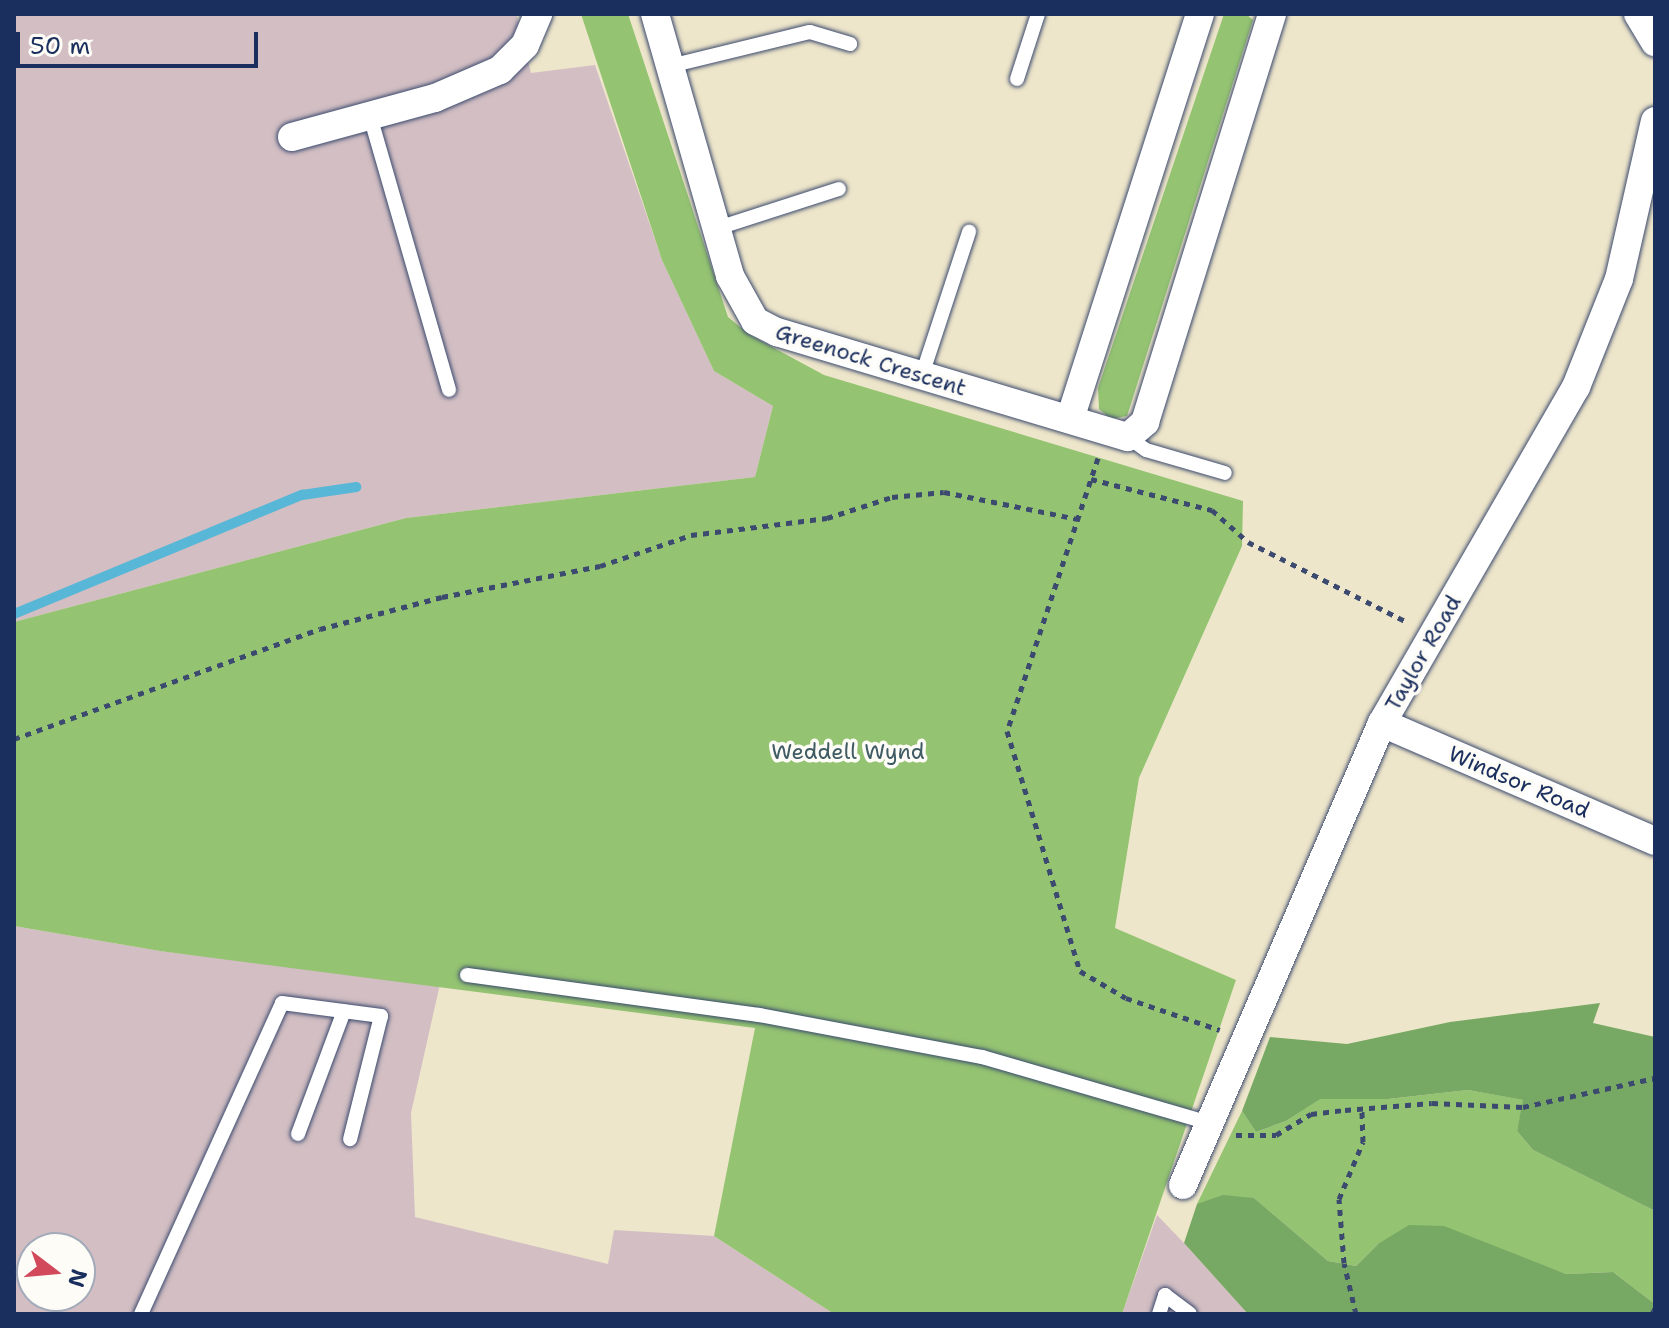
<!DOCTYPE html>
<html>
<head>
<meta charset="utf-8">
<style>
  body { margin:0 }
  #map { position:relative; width:1669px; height:1328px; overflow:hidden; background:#eee6ca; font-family:"Shantell Sans",sans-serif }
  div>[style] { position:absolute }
  .industrial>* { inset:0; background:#d2bec3 }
  .green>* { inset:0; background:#94c372 }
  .forest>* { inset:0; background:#77a964 }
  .stream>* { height:10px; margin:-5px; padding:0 5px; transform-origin:5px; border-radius:5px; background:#58b7d6 }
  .path>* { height:5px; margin-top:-2.5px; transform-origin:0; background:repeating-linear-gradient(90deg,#3b4a6e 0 6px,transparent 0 12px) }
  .roads { filter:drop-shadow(0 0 2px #3b4a6e) drop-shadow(0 0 2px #3b4a6e) }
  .lane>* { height:14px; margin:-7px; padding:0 7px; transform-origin:7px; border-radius:7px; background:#fff }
  .street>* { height:28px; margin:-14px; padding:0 14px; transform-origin:14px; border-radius:14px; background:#fff }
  span { translate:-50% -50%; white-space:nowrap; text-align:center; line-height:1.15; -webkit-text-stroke:7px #fdfcf7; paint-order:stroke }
  .street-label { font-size:22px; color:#1b2f5e }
  .park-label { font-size:22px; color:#3f5b64 }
  .frame { position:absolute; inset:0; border:16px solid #1b2f5e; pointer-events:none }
  .north { position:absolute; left:16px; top:1232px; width:80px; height:80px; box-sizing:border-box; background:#fdfcf7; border:2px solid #a3aaba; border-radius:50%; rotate:106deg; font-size:22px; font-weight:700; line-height:32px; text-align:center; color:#1b2f5e }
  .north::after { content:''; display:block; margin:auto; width:28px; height:36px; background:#d1495b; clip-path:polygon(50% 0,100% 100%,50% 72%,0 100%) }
  .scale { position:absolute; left:16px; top:32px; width:242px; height:36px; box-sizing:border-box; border:4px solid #1b2f5e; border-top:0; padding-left:10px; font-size:24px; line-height:28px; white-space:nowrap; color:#1b2f5e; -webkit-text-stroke:6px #fdfcf7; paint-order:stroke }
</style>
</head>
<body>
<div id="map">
  <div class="industrial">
    <div style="clip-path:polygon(14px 14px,516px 14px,531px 73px,595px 65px,662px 260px,714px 371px,773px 406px,755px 477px,406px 518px,14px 622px)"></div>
    <div style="clip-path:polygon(evenodd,14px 926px,160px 951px,440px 984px,411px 1113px,415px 1217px,608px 1264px,614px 1230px,714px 1236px,834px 1314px,14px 1314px,14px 926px,32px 1248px,80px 1248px,80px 1296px,32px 1296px,32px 1248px)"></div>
    <div style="clip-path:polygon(1157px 1215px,1184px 1243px,1248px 1314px,1122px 1314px)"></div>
  </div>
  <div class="green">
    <div style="clip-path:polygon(581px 14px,628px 14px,728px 317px,750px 335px,824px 375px,1243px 501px,1242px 546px,1139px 778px,1115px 928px,1236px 980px,1122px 1314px,834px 1314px,714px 1236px,755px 1028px,160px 951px,14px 926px,14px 622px,406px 518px,755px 477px,773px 406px,714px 371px,662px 260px)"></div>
    <div style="clip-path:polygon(1224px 14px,1246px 14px,1253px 20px,1127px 416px,1111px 419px,1099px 409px,1098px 388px)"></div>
    <div style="clip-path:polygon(1468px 1090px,1524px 1100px,1517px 1131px,1533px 1150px,1655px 1211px,1655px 1304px,1613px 1272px,1566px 1274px,1507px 1253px,1378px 1244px,1356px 1266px,1328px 1261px,1254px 1198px,1197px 1204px,1242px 1111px,1256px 1132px,1286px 1121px,1319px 1099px,1388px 1099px)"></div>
  </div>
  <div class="forest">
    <div style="clip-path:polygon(1600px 1003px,1593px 1023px,1655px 1037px,1655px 1211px,1533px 1150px,1517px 1131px,1523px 1100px,1468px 1090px,1388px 1099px,1320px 1099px,1286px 1121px,1256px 1132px,1242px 1111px,1270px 1037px,1347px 1044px,1450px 1022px)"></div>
    <div style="clip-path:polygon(1223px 1195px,1254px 1198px,1328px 1261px,1356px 1266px,1378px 1244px,1409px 1225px,1444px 1226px,1566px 1274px,1613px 1272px,1655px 1304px,1655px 1314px,1248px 1314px,1184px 1243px,1197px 1204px)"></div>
  </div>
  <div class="stream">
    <div style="left:14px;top:614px;width:312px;rotate:-22.5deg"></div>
    <div style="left:302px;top:495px;width:55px;rotate:-8.4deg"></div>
  </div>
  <div class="path">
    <div style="left:1098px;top:458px;width:288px;rotate:108.4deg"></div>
    <div style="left:1007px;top:731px;width:251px;rotate:73.1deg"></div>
    <div style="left:1080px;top:971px;width:53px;rotate:30.4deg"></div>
    <div style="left:1126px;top:998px;width:99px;rotate:18.8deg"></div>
    <div style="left:1091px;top:479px;width:125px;rotate:14.4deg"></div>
    <div style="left:1212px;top:510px;width:48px;rotate:41.6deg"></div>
    <div style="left:1248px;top:542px;width:178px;rotate:26.7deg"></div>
    <div style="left:14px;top:739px;width:325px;rotate:-19.8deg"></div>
    <div style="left:320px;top:629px;width:126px;rotate:-14.7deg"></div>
    <div style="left:442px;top:597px;width:161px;rotate:-11.1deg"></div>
    <div style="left:600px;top:566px;width:96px;rotate:-18.8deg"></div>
    <div style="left:691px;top:535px;width:137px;rotate:-7.1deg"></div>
    <div style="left:827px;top:518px;width:68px;rotate:-17.9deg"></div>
    <div style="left:892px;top:497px;width:52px;rotate:-5.5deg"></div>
    <div style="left:944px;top:492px;width:137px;rotate:11.4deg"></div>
    <div style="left:1236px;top:1135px;width:40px"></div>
    <div style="left:1276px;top:1135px;width:41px;rotate:-31deg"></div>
    <div style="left:1311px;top:1114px;width:34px;rotate:-7deg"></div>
    <div style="left:1345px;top:1110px;width:87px;rotate:-4.6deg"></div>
    <div style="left:1432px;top:1103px;width:91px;rotate:2.5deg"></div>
    <div style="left:1523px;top:1107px;width:135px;rotate:-12.4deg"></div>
    <div style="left:1356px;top:1314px;width:52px;rotate:-103.2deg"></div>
    <div style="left:1344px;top:1263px;width:64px;rotate:-94.5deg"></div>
    <div style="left:1339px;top:1199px;width:62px;rotate:-67.2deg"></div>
    <div style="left:1363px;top:1142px;width:32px;rotate:-92deg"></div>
    <div style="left:1652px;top:1314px;width:7px;rotate:-63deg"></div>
  </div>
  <div class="roads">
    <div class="lane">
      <div style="left:670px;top:66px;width:144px;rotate:-13.7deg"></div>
      <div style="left:810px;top:32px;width:42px;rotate:16.7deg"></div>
      <div style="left:1017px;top:79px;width:68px;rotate:-72.1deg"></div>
      <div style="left:370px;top:116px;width:285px;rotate:73.9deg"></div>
      <div style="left:718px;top:228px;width:127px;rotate:-17.9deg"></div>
      <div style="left:922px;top:375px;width:151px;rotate:-71.8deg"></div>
      <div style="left:1128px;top:437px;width:22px;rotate:36deg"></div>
      <div style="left:1146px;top:450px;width:82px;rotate:16.2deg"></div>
      <div style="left:467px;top:975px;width:295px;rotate:7.8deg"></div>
      <div style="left:759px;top:1015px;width:227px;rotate:10.7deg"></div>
      <div style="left:982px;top:1057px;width:236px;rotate:16.2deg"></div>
      <div style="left:298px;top:1134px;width:131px;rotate:-69.5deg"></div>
      <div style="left:141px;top:1314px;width:341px;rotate:-65.6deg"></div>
      <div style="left:282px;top:1003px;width:100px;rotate:7.5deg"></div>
      <div style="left:381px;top:1016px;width:127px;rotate:104.1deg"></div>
      <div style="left:1159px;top:1314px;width:20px;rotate:-72deg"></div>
      <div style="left:1165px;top:1295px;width:31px;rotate:37deg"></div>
    </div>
    <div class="street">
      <div style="left:655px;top:14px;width:273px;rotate:74deg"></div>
      <div style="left:730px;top:276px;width:51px;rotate:60.9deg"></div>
      <div style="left:755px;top:321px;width:25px;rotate:27deg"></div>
      <div style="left:777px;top:332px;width:366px;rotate:16.7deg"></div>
      <div style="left:1128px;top:437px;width:23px;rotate:-41deg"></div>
      <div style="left:1145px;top:422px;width:427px;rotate:-72.7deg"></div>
      <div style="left:1638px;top:14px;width:33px;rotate:59deg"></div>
      <div style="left:292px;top:137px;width:148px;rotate:-15.3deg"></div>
      <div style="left:435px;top:98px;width:71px;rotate:-23.3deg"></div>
      <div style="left:500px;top:70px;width:35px;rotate:-45deg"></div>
      <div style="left:525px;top:45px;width:34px;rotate:-67deg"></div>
      <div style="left:1070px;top:419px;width:425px;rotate:-72.2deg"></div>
      <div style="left:1382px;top:723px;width:297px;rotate:23.4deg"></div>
      <div style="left:1183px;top:1185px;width:503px;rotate:-66.7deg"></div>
      <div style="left:1382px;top:723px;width:388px;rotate:-60deg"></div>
      <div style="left:1576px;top:387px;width:116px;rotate:-68.3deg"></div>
      <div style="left:1619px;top:279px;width:162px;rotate:-77.2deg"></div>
    </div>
  </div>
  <div class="street-label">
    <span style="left:871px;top:360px;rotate:17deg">Greenock Crescent</span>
    <span style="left:1423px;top:653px;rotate:-60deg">Taylor Road</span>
    <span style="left:1519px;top:782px;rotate:23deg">Windsor Road</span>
  </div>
  <div class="park-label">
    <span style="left:848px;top:752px">Weddell Wynd</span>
  </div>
  <div class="frame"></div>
  <div class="north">N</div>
  <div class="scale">50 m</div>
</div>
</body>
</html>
